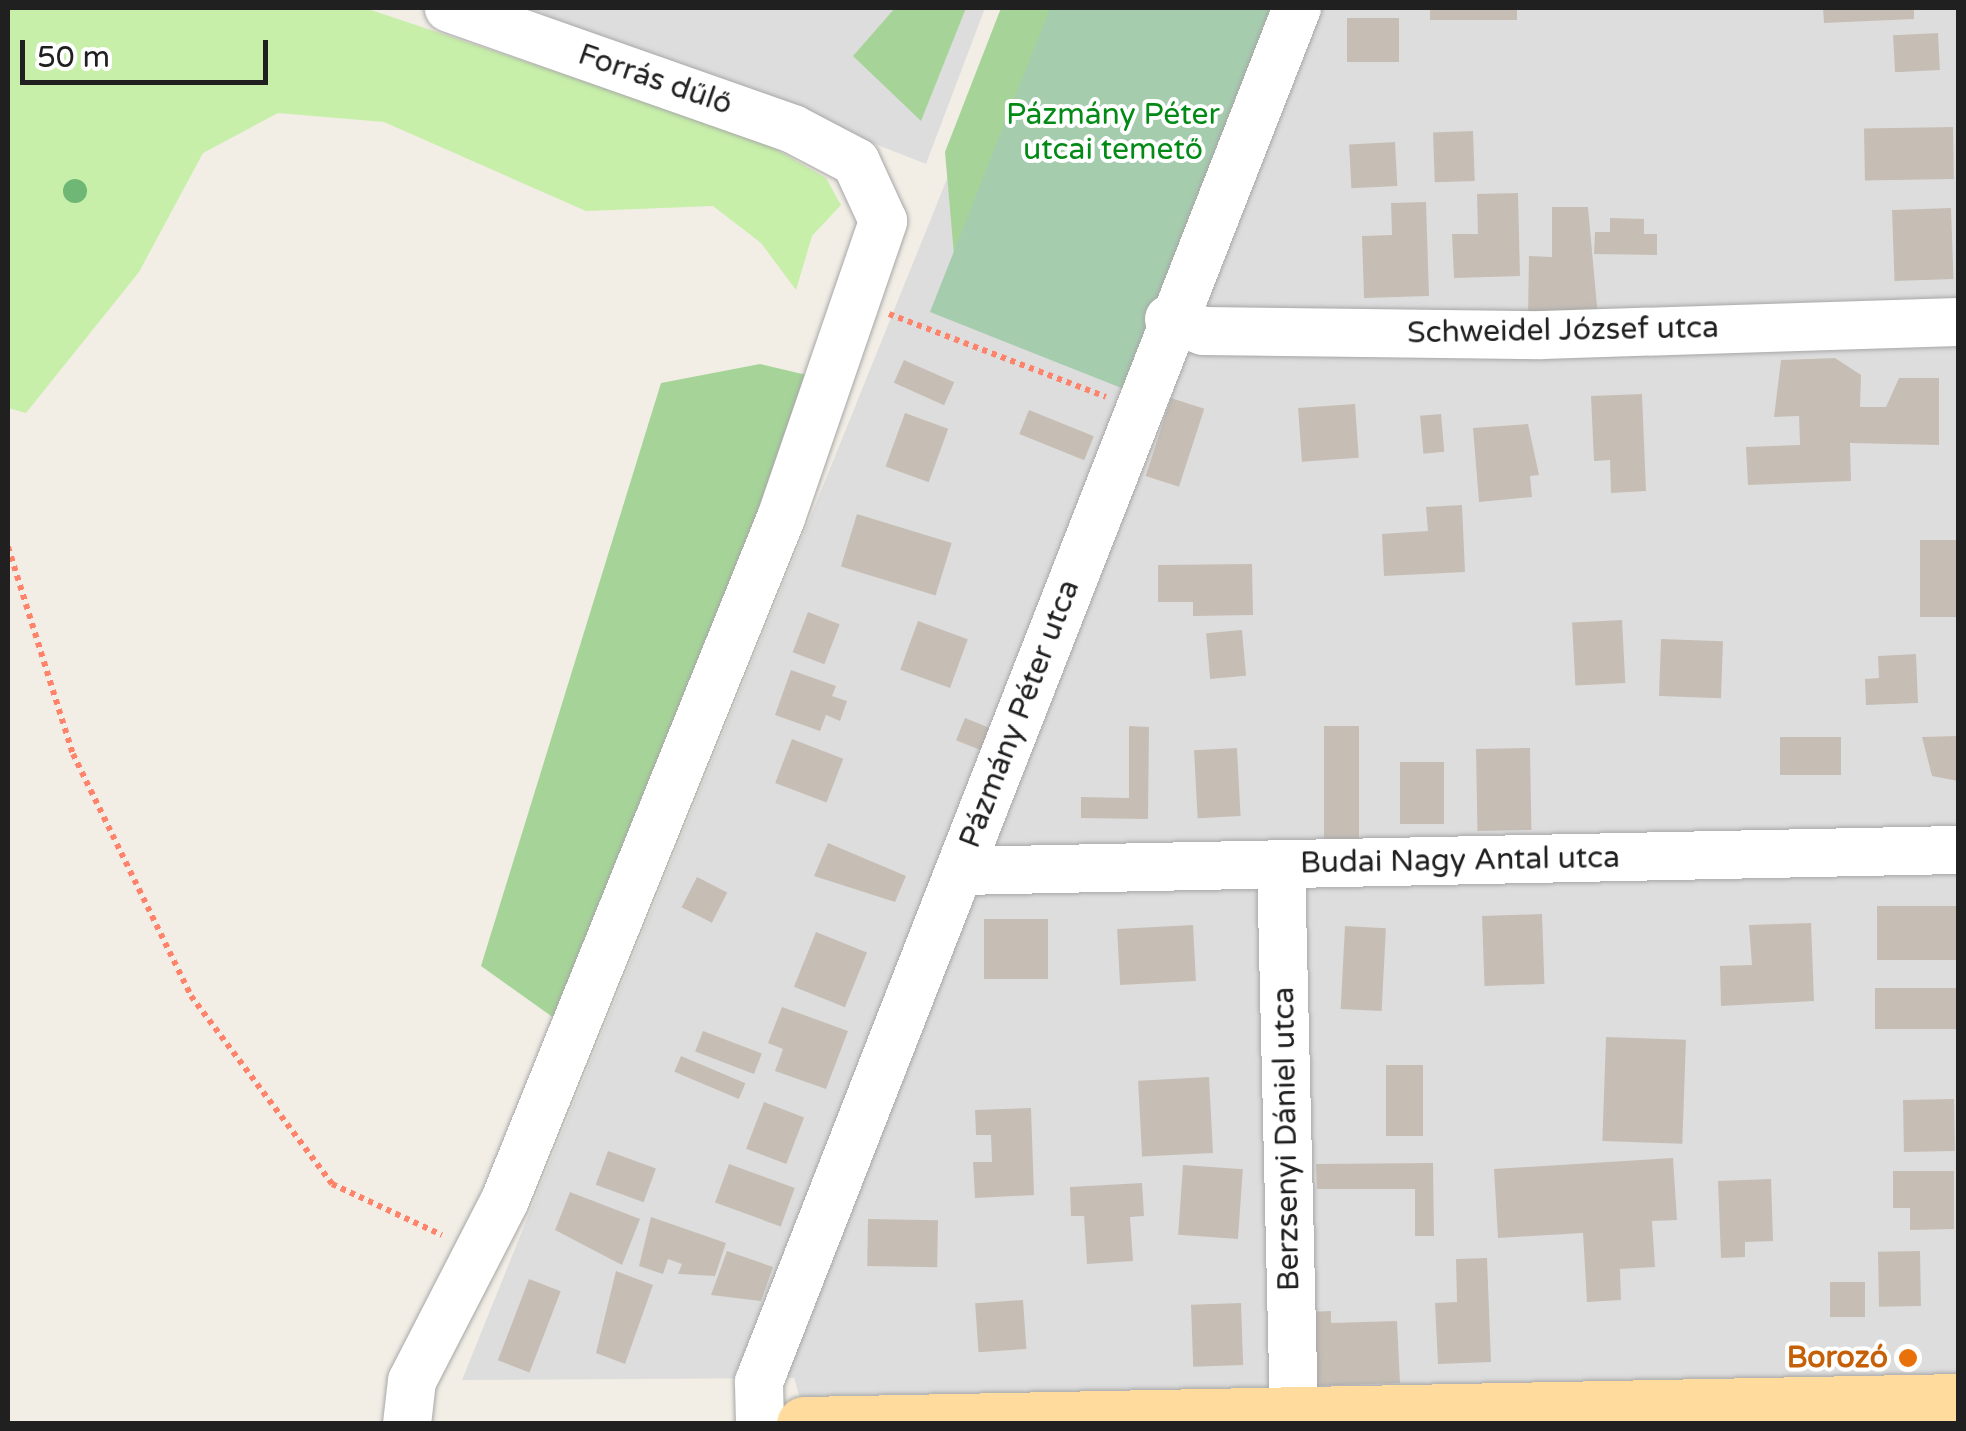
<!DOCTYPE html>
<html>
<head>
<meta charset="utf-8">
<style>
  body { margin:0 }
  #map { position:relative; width:1966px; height:1431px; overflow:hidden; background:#f2eee6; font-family:"Varela Round",sans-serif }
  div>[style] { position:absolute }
  .residential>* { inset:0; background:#dedddd }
  .grass>* { inset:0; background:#c7efa9 }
  .forest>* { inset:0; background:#a6d498 }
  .cemetery>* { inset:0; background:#a6ccae }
  .building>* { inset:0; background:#c6beb5; transform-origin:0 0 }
  .path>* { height:6px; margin-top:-3px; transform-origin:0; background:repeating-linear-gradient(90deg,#ff826a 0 5px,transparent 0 10px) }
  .roads { filter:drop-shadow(0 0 2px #a7a7a7) drop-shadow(0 0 2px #a7a7a7) }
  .minor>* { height:48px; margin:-24px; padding:0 24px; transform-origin:24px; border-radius:24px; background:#fff }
  .major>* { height:55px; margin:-27.5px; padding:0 27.5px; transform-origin:27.5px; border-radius:27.5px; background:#ffdb9e }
  .trees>* { width:24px; height:24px; margin:-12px; border-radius:50%; background:#6fb774 }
  .dots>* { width:28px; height:28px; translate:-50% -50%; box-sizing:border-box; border:5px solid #fff; border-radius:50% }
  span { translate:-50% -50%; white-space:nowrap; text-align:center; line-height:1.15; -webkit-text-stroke:8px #fff; paint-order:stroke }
  .street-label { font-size:30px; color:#202020 }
  .park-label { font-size:30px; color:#038a16 }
  .food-label { font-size:30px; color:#c56008; font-weight:700 }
  .right { translate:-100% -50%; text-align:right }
  .frame { position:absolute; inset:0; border:10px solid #202020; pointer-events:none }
  .scale { position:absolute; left:20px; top:40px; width:248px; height:45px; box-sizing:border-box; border:5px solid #202020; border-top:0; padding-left:12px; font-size:30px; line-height:35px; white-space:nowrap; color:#202020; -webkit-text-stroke:8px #fff; paint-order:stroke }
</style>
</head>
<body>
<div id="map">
  <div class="residential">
    <div style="clip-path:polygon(528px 8px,985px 8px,926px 164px)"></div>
    <div style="clip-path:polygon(1016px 8px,1958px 8px,1958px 1423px,808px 1424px,794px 1378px,462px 1380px)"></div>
  </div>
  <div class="grass">
    <div style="clip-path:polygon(8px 8px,365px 8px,760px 140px,826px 178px,841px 205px,812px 236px,796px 290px,761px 243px,713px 206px,586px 211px,384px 122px,278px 113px,203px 153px,139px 272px,26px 413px,8px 408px)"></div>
  </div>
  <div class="forest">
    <div style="clip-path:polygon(895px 8px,966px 8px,921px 121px,853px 56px)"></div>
    <div style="clip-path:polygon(1001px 8px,1232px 8px,958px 300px,945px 152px)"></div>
    <div style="clip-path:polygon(760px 364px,811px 376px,561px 1023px,481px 966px,661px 383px)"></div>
  </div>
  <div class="cemetery">
    <div style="clip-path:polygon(1050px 8px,1274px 8px,1124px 389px,930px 312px)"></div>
  </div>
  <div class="building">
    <div style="left:1430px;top:8px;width:87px;height:12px"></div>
    <div style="clip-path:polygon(1823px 8px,1914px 8px,1914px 19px,1824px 23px)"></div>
    <div style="left:1347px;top:18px;width:52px;height:44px"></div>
    <div style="left:1938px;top:33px;width:37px;height:45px;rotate:87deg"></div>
    <div style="left:1953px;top:127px;width:52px;height:89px;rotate:89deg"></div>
    <div style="left:1473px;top:131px;width:50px;height:40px;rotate:88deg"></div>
    <div style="left:1395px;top:142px;width:44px;height:46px;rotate:87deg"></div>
    <div style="clip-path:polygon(1518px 193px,1520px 276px,1454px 278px,1452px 234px,1478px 234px,1477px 194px)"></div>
    <div style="clip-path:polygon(1426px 202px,1429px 296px,1364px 298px,1362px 236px,1392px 235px,1391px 203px)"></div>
    <div style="clip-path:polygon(1552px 207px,1588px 207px,1598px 317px,1528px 316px,1529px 256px,1552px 257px)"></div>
    <div style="left:1951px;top:208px;width:71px;height:59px;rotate:88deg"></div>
    <div style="clip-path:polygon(1610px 218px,1644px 219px,1644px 234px,1657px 234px,1657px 255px,1594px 254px,1595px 232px,1610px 232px)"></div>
    <div style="clip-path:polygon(1835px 358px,1861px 375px,1860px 407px,1886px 407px,1899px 378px,1939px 378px,1939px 445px,1850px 443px,1851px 481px,1748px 485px,1746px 447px,1800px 445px,1799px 416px,1774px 417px,1781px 360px)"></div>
    <div style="left:904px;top:360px;width:55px;height:25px;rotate:24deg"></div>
    <div style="clip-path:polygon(1642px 394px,1646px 491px,1611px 493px,1610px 460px,1594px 461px,1591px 396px)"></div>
    <div style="left:1171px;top:398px;width:35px;height:82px;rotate:18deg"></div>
    <div style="left:1355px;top:404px;width:54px;height:57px;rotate:86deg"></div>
    <div style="left:1029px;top:410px;width:70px;height:26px;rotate:22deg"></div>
    <div style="left:905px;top:413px;width:46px;height:57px;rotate:20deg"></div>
    <div style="left:1441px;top:414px;width:38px;height:21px;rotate:85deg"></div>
    <div style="clip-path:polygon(1528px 424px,1539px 475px,1530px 476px,1532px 497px,1479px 502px,1473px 428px)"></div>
    <div style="clip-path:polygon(1462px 505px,1465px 572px,1384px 576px,1382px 534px,1428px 531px,1426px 507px)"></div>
    <div style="left:857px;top:514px;width:99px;height:55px;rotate:17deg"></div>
    <div style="left:1958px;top:540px;width:77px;height:38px;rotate:90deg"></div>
    <div style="clip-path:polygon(1252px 564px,1253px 615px,1193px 616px,1193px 602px,1158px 602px,1158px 565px)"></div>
    <div style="left:808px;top:612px;width:34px;height:43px;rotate:21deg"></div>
    <div style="left:1622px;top:620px;width:63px;height:50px;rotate:87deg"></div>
    <div style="left:918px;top:621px;width:53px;height:52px;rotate:20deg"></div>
    <div style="left:1242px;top:630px;width:46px;height:36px;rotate:85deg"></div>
    <div style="left:1661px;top:639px;width:62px;height:57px;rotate:2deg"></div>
    <div style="clip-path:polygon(1916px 654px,1918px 703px,1866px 705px,1865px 679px,1879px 678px,1878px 656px)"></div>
    <div style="clip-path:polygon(791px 670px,836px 686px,832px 696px,847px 701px,840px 721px,826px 715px,820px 731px,775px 715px)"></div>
    <div style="left:965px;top:718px;width:32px;height:24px;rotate:22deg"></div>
    <div style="clip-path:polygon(1129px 726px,1149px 727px,1148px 819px,1081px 818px,1081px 797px,1129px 798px)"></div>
    <div style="left:1324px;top:726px;width:35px;height:121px"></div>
    <div style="clip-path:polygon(1958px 736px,1958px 781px,1932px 776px,1922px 737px)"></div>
    <div style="left:1780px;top:737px;width:61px;height:38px"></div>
    <div style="left:792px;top:739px;width:55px;height:47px;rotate:21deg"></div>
    <div style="left:1237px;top:748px;width:68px;height:43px;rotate:87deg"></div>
    <div style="left:1530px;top:748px;width:82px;height:54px;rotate:89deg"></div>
    <div style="left:1400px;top:762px;width:44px;height:62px"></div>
    <div style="clip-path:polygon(828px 843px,906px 876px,895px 902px,814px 876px)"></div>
    <div style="left:697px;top:877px;width:34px;height:34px;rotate:27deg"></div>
    <div style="left:1958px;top:906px;width:54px;height:81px;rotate:90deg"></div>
    <div style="left:1542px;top:914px;width:70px;height:60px;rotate:88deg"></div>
    <div style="left:984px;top:919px;width:64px;height:60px"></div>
    <div style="clip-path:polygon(1811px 923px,1814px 1001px,1721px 1006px,1720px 966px,1752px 965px,1749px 925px)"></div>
    <div style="left:1193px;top:925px;width:56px;height:76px;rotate:87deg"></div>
    <div style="left:1345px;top:926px;width:41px;height:83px;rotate:3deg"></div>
    <div style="left:816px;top:932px;width:55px;height:59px;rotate:22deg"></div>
    <div style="left:1875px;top:988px;width:83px;height:41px"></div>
    <div style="clip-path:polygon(782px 1007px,848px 1031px,826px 1089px,775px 1071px,783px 1049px,768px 1043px)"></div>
    <div style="left:703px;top:1031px;width:63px;height:22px;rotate:21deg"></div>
    <div style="left:1606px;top:1037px;width:80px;height:104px;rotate:2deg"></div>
    <div style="left:681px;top:1056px;width:70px;height:17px;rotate:23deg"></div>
    <div style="left:1386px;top:1065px;width:37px;height:71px"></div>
    <div style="left:1209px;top:1077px;width:76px;height:71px;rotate:87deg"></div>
    <div style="left:1954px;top:1099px;width:52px;height:51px;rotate:89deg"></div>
    <div style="left:764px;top:1102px;width:43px;height:50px;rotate:21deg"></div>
    <div style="clip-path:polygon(1031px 1108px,1034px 1195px,975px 1198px,973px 1162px,992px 1162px,991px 1135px,976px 1135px,975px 1110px)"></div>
    <div style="left:608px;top:1151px;width:51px;height:36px;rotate:20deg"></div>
    <div style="clip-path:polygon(1673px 1158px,1677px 1220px,1652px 1221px,1655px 1267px,1620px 1269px,1621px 1300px,1587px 1302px,1583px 1233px,1498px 1238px,1494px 1169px)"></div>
    <div style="clip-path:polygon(1433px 1163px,1434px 1236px,1415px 1236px,1415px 1189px,1317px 1189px,1316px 1164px)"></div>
    <div style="left:729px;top:1164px;width:70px;height:41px;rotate:20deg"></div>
    <div style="left:1183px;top:1165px;width:60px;height:70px;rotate:4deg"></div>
    <div style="clip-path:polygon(1893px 1171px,1954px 1171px,1954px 1229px,1910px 1230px,1910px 1208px,1893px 1208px)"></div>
    <div style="clip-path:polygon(1771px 1179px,1773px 1241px,1745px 1242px,1745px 1257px,1721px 1258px,1718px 1181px)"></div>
    <div style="clip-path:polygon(1142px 1183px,1144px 1216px,1130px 1217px,1133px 1261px,1087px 1264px,1084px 1216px,1071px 1216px,1070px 1187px)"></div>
    <div style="clip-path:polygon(570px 1192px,640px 1219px,622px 1265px,555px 1230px)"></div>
    <div style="clip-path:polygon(651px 1217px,726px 1243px,715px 1276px,678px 1274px,682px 1264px,668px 1259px,663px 1274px,639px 1266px)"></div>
    <div style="left:868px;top:1219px;width:70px;height:47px;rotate:1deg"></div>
    <div style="clip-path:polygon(727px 1251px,773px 1267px,761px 1301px,711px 1295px)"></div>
    <div style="left:1920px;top:1251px;width:55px;height:42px;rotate:89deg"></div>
    <div style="clip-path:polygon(1487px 1258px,1491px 1362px,1438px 1364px,1435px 1303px,1457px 1302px,1456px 1259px)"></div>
    <div style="clip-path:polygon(616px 1271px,653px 1285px,625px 1364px,596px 1353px)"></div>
    <div style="left:529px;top:1279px;width:34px;height:87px;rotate:21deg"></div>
    <div style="left:1830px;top:1282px;width:35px;height:35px"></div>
    <div style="left:1023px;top:1300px;width:49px;height:48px;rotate:86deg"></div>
    <div style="left:1241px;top:1303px;width:62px;height:50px;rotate:88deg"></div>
    <div style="clip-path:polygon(1331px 1311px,1331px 1323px,1397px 1321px,1400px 1383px,1311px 1386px,1309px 1312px)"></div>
  </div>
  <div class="path">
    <div style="left:889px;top:314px;width:232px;rotate:20.9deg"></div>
    <div style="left:8px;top:547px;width:217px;rotate:72.6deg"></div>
    <div style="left:73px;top:754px;width:269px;rotate:64deg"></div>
    <div style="left:191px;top:996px;width:235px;rotate:53.1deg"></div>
    <div style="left:332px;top:1184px;width:121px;rotate:24.9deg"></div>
  </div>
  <div class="roads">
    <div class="minor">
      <div style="left:1169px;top:319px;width:36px;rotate:19deg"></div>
      <div style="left:1203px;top:331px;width:339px;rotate:0.7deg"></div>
      <div style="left:1542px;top:335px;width:416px;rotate:-1.8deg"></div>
      <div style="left:1281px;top:864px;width:550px;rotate:88.65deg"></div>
      <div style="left:961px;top:871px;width:997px;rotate:-1.21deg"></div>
      <div style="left:407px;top:1424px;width:43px;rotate:-83.4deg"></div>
      <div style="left:412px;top:1381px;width:203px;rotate:-62.8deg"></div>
      <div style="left:505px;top:1200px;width:736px;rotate:-67.97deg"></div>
      <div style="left:781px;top:518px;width:314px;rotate:-71deg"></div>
      <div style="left:883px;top:221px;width:65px;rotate:-114.6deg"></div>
      <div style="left:856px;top:162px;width:71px;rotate:-152.4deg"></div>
      <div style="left:793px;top:129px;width:365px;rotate:-160.6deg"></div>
      <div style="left:760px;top:1424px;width:42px;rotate:-91.4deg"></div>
      <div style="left:759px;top:1382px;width:1476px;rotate:-68.62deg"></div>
    </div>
    <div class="major">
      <div style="left:804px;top:1424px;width:1154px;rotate:-1.14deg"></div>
    </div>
  </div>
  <div class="trees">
    <div style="left:75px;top:191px"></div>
  </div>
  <div class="dots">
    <div style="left:1908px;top:1358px;background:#e8710a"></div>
  </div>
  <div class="street-label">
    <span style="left:655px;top:80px;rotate:19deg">Forrás dűlő</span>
    <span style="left:1563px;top:331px;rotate:-1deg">Schweidel József utca</span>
    <span style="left:1020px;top:714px;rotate:-69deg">Pázmány Péter utca</span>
    <span style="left:1460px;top:861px;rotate:-1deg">Budai Nagy Antal utca</span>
    <span style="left:1287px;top:1139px;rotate:-91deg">Berzsenyi Dániel utca</span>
  </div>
  <div class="park-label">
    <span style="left:1113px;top:132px">Pázmány Péter<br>utcai temető</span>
  </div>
  <div class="food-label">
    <span class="right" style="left:1888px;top:1358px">Borozó</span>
  </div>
  <div class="frame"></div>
  <div class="scale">50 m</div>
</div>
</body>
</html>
